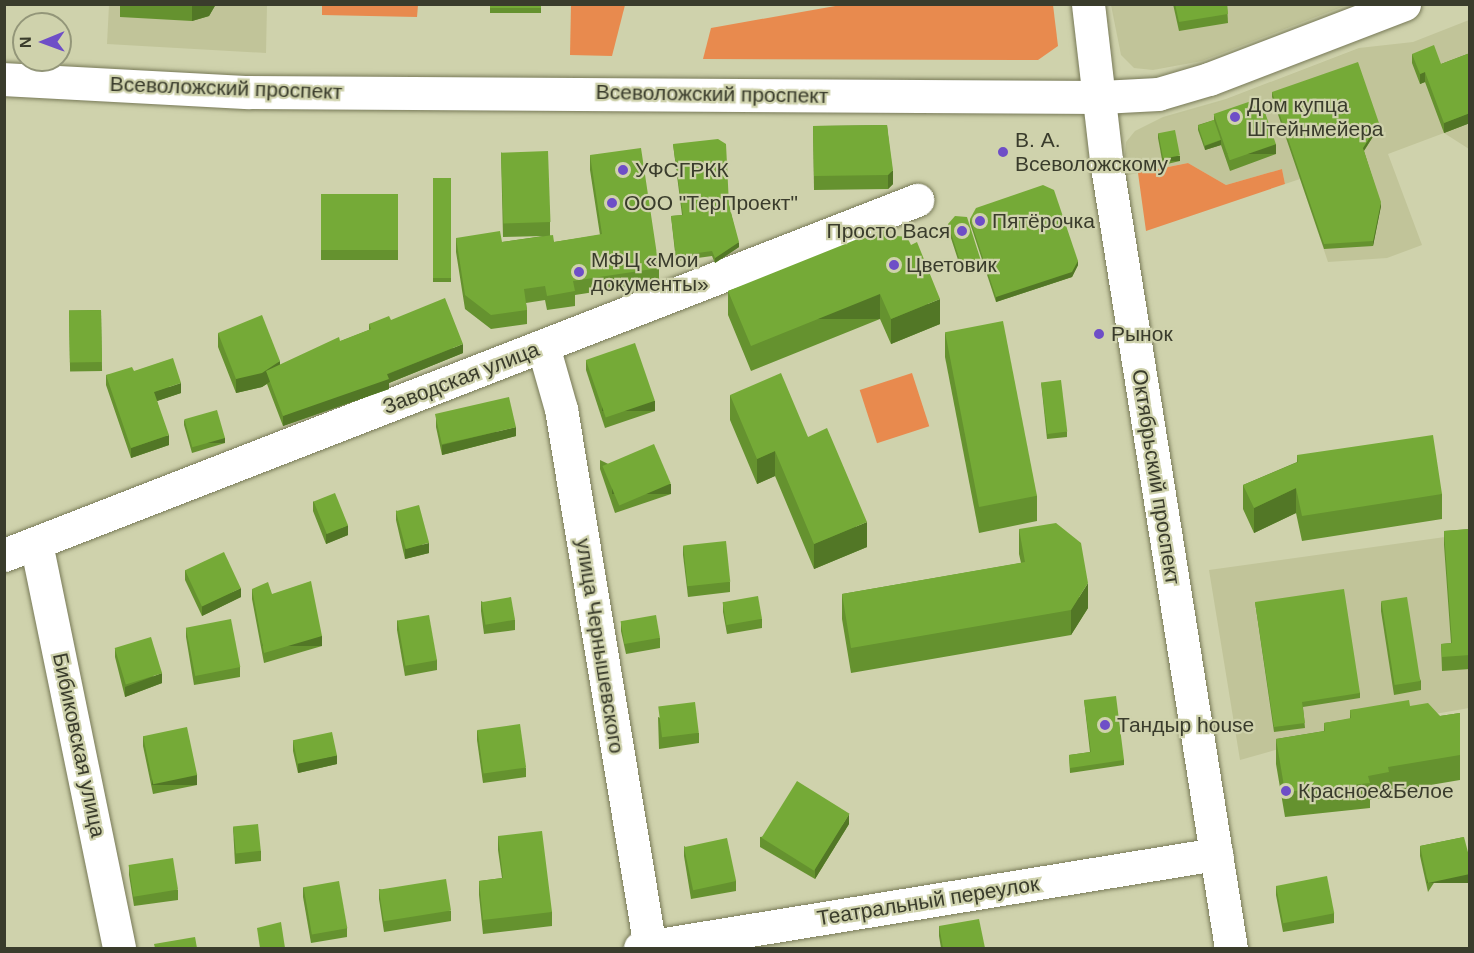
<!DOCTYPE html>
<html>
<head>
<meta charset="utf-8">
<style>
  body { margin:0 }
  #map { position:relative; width:1474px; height:953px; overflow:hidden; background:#cfd2ac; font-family:Arial,sans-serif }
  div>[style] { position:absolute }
  .built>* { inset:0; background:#c1c499 }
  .green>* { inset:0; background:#e88a4e; transform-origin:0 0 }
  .roads { filter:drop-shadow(0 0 2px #777957) drop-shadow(0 0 2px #777957) }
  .minor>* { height:33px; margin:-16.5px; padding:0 16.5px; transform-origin:16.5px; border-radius:16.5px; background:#fff }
  .wall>* { inset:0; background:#65922f; transform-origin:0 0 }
  .shaded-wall>* { inset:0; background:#527726; transform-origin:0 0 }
  .building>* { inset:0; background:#75aa37; transform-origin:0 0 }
  .dots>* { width:16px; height:16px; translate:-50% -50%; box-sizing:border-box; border:3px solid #cfd2ac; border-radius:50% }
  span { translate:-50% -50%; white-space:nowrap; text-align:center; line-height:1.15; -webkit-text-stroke:4.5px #cfd2ac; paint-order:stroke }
  .street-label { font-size:21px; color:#3a3c2c }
  .poi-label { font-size:21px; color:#3a3c2c }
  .left { translate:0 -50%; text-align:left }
  .right { translate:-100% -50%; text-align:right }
  .frame { position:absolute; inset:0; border:6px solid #3a3c2c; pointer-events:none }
  .north { position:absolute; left:12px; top:12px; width:60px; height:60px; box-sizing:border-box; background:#cfd2ac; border:2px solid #939679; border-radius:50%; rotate:269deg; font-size:16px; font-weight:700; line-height:24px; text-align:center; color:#3a3c2c }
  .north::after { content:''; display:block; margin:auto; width:21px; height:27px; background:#6e4ec7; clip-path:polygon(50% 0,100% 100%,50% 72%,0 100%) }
</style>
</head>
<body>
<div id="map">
  <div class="built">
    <div style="clip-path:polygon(109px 5px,267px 5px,266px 53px,107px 44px)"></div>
    <div style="clip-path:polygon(1111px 5px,1347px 5px,1202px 61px,1153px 70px,1134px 68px,1121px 55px)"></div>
    <div style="clip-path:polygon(1469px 20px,1469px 149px,1444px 133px,1388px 154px,1422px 245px,1387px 258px,1328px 262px,1300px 179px,1285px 184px,1282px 169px,1226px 185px,1188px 163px,1123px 176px,1126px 142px,1135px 131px,1163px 117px,1226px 99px,1359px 48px,1413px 42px)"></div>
    <div style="clip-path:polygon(1445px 537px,1469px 540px,1469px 708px,1349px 729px,1240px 760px,1209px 570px)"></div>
  </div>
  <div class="green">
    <div style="clip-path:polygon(322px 5px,418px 5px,417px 17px,322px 15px)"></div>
    <div style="clip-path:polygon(571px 5px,625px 5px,612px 56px,570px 55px)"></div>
    <div style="clip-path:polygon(841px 5px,1053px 5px,1058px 46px,1038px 60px,703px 59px,711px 28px)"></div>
    <div style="clip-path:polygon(1188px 163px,1226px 185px,1282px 169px,1285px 184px,1146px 231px,1138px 173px)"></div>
    <div style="left:912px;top:373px;width:56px;height:55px;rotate:72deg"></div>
  </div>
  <div class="roads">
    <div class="minor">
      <div style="left:1088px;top:4px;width:157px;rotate:83.4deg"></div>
      <div style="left:1106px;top:160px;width:798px;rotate:80.99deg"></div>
      <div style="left:4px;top:79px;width:243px;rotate:3.1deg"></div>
      <div style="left:247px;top:92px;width:854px;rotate:0.34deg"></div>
      <div style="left:1101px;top:97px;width:57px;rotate:-3deg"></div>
      <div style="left:1158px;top:94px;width:53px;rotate:-16.4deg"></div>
      <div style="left:1209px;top:79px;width:209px;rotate:-21deg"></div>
      <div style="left:543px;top:346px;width:66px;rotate:74.1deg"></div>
      <div style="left:561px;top:409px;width:546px;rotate:80.62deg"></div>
      <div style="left:36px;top:543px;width:413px;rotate:78.4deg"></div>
      <div style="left:4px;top:555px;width:980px;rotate:-21.25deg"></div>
      <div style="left:640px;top:948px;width:584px;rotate:-9.27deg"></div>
    </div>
  </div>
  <div class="wall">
    <div style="clip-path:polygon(120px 4px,216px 4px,209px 16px,192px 21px,120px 17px)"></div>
    <div style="left:490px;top:4px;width:51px;height:9px"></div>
    <div style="clip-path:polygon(1173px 4px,1227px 4px,1228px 23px,1179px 31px)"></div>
    <div style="clip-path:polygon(1470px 53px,1470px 123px,1444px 133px,1425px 82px,1420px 84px,1412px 63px,1412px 54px,1441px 64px)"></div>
    <div style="clip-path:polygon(1272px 92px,1379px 127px,1364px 151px,1381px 206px,1373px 246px,1324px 249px,1272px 97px)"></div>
    <div style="clip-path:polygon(1214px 115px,1276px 154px,1230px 171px,1221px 145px,1205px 150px,1198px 130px,1198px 125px,1214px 120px)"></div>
    <div style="clip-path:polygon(887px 125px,893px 184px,888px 189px,814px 190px,813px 126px)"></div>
    <div style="clip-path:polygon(1158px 133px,1180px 161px,1163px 165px,1158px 138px)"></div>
    <div style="clip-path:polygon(673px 144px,729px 205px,739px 247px,715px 263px,712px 256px,676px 261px,671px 216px,682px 215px)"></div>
    <div style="clip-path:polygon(501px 152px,550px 222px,550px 235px,554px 242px,600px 235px,590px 170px,590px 155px,659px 268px,659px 282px,575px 295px,575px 306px,547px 310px,545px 300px,526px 303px,527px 310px,527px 324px,491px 329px,465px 309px,456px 252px,456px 238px,502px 242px,543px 236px,503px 237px)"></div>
    <div style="left:433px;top:178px;width:18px;height:104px"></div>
    <div style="left:321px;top:194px;width:77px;height:66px"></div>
    <div style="clip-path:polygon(970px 219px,1078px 265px,1072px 277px,996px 302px,970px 223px)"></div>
    <div style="clip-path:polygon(948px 224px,982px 269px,970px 273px,968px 267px,961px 269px,948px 229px)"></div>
    <div style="clip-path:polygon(887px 235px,940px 324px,891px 344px,880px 319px,751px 371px,728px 315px,728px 291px)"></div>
    <div style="left:101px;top:310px;width:61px;height:32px;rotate:89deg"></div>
    <div style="clip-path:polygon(391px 320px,463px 353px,389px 383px,389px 389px,283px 426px,267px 384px,262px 387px,236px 393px,218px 347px,218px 333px,280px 365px,369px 330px,369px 324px)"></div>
    <div style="clip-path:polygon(945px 332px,1037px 496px,1037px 521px,979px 533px,945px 357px)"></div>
    <div style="clip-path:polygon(586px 360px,655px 411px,605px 428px,586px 370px)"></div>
    <div style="clip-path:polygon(134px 371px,181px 393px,157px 401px,169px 445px,131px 458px,106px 385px,106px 375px)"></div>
    <div style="clip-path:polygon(1041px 382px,1067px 432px,1067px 437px,1047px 439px)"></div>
    <div style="clip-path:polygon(730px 395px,808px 437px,867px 547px,814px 569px,775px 476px,757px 484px,730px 420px)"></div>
    <div style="clip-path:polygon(436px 417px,516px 436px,442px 455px,436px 427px)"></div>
    <div style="clip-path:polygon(184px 420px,225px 443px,192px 453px,184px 425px)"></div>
    <div style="clip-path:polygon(1297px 455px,1442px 494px,1442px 519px,1302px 541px,1296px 513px,1254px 533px,1243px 509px,1243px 485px,1297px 462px)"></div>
    <div style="clip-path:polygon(600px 460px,671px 494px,615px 513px,600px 469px)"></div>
    <div style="clip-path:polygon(313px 501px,348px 535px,326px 544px,313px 511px)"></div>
    <div style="clip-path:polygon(396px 510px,429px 553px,405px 559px,396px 520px)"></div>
    <div style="clip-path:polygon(1019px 529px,1088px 608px,1071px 635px,851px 673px,842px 619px,842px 594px,1021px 563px,1019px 554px)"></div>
    <div style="clip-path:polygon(1470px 529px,1470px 669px,1442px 671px,1441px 644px,1451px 643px,1444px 545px,1444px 531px)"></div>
    <div style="clip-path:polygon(683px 546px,730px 582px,730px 592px,688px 597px,683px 555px)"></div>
    <div style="clip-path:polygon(185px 570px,241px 597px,202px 616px,185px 580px)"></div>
    <div style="clip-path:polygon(252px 589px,272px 594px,322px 646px,264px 663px,252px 599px)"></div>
    <div style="clip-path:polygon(481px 601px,515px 620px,515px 630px,484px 634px,481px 611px)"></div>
    <div style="clip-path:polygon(1381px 601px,1421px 681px,1421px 690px,1394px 695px,1381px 611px)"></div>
    <div style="clip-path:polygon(723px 602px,762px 619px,762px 628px,727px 634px,723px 612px)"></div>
    <div style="clip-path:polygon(1255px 602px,1360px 693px,1360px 698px,1303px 707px,1305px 728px,1274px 732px)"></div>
    <div style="clip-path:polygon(397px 620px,437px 660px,437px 670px,405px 676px,397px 630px)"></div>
    <div style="clip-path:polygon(621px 622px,660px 638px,660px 648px,626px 654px,621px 631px)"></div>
    <div style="clip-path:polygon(186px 628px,240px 667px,240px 677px,194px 685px,186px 637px)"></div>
    <div style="clip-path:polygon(115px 648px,162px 683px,125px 697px,115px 657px)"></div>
    <div style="clip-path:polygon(1084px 700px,1124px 760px,1124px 765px,1070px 773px,1069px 755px,1090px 752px)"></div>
    <div style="clip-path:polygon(1410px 706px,1440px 716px,1460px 713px,1460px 780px,1389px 792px,1389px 797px,1370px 800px,1370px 808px,1285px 817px,1276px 764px,1276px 739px,1324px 731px,1324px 723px,1350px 719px,1350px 710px)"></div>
    <div style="clip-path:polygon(658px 717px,699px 733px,699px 743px,659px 749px)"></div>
    <div style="clip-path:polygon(477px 730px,526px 768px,526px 777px,483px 783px,477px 740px)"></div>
    <div style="clip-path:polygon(143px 736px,197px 785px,153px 794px,143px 746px)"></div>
    <div style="clip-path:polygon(293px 741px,337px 764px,298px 773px,293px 751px)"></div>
    <div style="clip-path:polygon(849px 824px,815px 879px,760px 847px,760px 837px)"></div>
    <div style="clip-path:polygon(233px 827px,261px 851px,261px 861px,235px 864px)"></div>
    <div style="clip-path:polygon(498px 836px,552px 912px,552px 926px,483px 934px,479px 895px,479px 881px,502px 878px,498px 850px)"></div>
    <div style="clip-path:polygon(1464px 837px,1428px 892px,1420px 856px,1420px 846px)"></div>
    <div style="clip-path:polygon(684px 846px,736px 881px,736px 891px,691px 899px,684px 856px)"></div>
    <div style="clip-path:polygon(129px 865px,178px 890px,178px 900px,134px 906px,129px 875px)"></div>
    <div style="clip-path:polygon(1276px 886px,1334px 913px,1334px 923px,1283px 932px,1276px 895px)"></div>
    <div style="clip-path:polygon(303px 887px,347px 928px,347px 937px,311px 943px,303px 897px)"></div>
    <div style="clip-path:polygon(379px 889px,451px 911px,451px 921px,384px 932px,379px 899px)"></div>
    <div style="clip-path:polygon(939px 926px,985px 948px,941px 948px,939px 936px)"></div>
  </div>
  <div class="shaded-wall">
    <div style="clip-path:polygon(192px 4px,216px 4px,209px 16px,192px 21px)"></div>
    <div style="clip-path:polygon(1425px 72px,1425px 82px,1420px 84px,1420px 74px)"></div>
    <div style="clip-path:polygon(1470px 113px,1470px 123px,1444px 133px,1444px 123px)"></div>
    <div style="clip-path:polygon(1379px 123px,1379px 127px,1363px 152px,1363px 148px)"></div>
    <div style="clip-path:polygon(1221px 140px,1221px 145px,1205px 150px,1205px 146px)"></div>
    <div style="left:1276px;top:144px;width:10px;height:49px;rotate:90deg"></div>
    <div style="left:1180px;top:156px;width:5px;height:17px;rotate:90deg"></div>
    <div style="clip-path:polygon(893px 170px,893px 184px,888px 189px,888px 175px)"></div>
    <div style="clip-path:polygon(1381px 202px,1381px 206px,1373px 246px,1373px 241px)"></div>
    <div style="clip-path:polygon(739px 242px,739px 247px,715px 263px,715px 258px)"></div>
    <div style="clip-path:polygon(1078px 261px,1078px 265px,1072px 277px,996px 302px,996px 297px)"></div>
    <div style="clip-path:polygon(968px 262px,968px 267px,961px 269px,961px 264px)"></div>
    <div style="clip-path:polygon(982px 264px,982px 269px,970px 273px,970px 268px)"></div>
    <div style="left:880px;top:294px;width:25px;height:139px;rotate:90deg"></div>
    <div style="clip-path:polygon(940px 299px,940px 324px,891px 344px,891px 319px)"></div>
    <div style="clip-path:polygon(463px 344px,463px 353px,389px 383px,389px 389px,283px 426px,283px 416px)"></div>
    <div style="clip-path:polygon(280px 361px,280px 375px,262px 387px,236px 393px,236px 379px)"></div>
    <div style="clip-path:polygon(181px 383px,181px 393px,154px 402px,154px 392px)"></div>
    <div style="left:655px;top:401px;width:10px;height:53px;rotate:90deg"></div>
    <div style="clip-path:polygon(516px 427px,516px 436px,442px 455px,442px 445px)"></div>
    <div style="clip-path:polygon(169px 435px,169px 445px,131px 458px,131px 448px)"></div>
    <div style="left:225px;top:438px;width:5px;height:34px;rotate:90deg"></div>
    <div style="clip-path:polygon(775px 451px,775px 476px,757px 484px,757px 459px)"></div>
    <div style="left:671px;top:484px;width:10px;height:59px;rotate:90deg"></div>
    <div style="clip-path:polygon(1296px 488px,1296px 513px,1254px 533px,1254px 508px)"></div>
    <div style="clip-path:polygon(867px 522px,867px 547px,814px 569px,814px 544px)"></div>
    <div style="clip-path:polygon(348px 525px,348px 535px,326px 544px,326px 534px)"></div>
    <div style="clip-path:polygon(429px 543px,429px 553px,405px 559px,405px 549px)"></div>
    <div style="clip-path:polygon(1088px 583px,1088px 608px,1071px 635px,1071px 610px)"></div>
    <div style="clip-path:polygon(241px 588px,241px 597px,202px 616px,202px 606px)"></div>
    <div style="left:322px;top:636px;width:10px;height:60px;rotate:90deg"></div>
    <div style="clip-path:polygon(162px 673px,162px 683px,125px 697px,125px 687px)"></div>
    <div style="clip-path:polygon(337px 755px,337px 764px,298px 773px,298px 763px)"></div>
    <div style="left:197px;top:775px;width:10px;height:45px;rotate:90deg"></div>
    <div style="clip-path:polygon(849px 814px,849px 824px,815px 879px,815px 869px)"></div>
    <div style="left:1470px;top:874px;width:9px;height:43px;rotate:90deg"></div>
  </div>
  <div class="building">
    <div style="left:490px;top:4px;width:51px;height:4px"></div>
    <div style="clip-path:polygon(1175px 4px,1227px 4px,1228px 14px,1179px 22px)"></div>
    <div style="clip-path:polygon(1434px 45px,1441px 64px,1470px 53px,1470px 113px,1444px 123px,1425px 72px,1420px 74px,1412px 54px)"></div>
    <div style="clip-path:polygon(1358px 62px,1379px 123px,1363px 148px,1381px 202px,1373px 241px,1324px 244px,1272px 92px)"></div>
    <div style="left:1260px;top:98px;width:49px;height:49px;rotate:71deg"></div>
    <div style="left:1214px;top:120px;width:21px;height:17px;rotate:71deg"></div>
    <div style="clip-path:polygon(887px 125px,893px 170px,888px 175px,814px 176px,813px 126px)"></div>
    <div style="left:1175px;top:130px;width:26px;height:17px;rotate:79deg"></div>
    <div style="clip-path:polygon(718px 139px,726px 144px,729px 205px,739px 242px,715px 258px,712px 251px,676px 256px,671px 216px,683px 215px,673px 144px)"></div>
    <div style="clip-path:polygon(641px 148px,659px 268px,573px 281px,575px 291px,547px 296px,545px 286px,524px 289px,527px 310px,491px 315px,465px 295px,456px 238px,500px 231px,502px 242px,553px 235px,554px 242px,602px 234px,590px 155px)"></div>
    <div style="left:548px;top:151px;width:71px;height:47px;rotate:88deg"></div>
    <div style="left:433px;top:178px;width:18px;height:100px"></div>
    <div style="clip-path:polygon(1043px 185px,1054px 190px,1078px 261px,1072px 272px,996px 297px,970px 219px,976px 208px)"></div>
    <div style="left:321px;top:194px;width:77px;height:56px"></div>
    <div style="clip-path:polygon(955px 216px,967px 217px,982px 264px,970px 268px,968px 262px,961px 264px,948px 224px)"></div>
    <div style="clip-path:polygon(885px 228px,887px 235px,907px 237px,911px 245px,917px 242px,940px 299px,891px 319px,880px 294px,751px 346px,728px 291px)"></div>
    <div style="clip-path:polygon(445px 298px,463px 344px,387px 374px,389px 379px,283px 416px,266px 371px,339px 337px,340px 341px,371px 329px,369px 324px,389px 316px,391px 320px)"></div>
    <div style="left:101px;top:310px;width:52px;height:32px;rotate:89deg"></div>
    <div style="clip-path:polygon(262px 315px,280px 361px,262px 373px,236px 379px,218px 333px)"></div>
    <div style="left:1003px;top:321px;width:178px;height:59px;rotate:79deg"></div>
    <div style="left:635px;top:343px;width:61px;height:52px;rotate:71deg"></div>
    <div style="clip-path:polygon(173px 358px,181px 383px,154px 392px,169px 435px,131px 448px,106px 375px,132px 367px,134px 371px)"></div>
    <div style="clip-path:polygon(781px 373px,808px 437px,827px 428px,867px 522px,814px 544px,775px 451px,757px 459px,730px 395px)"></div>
    <div style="left:1061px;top:380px;width:52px;height:20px;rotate:83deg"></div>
    <div style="left:509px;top:397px;width:31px;height:76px;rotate:77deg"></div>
    <div style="left:217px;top:410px;width:29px;height:34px;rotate:74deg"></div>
    <div style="clip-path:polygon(1433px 435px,1442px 494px,1302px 516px,1296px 488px,1254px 508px,1243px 485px,1298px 462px,1297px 455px)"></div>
    <div style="left:654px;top:444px;width:43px;height:56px;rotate:67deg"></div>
    <div style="left:335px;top:493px;width:35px;height:23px;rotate:68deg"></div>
    <div style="left:419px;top:505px;width:39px;height:24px;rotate:75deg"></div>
    <div style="clip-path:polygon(1056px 523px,1081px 543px,1088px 583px,1071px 610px,851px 648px,842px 594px,1025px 562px,1019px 529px)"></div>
    <div style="clip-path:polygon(1470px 529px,1470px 655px,1442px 657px,1441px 644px,1452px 643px,1444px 531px)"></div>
    <div style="left:726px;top:541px;width:41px;height:43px;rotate:84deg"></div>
    <div style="left:224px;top:552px;width:40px;height:43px;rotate:65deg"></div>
    <div style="clip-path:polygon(311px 581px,322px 636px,264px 653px,252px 589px,268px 582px,272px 594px)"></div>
    <div style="clip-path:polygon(1344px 589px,1360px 693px,1302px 702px,1305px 723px,1274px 727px,1255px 602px)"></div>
    <div style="left:758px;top:596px;width:23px;height:36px;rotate:80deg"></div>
    <div style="left:511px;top:597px;width:23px;height:30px;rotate:80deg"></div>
    <div style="left:1407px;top:597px;width:85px;height:26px;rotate:81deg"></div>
    <div style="left:429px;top:615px;width:46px;height:32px;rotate:80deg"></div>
    <div style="left:656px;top:615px;width:23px;height:36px;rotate:80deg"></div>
    <div style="left:231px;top:619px;width:49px;height:46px;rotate:79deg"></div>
    <div style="left:151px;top:637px;width:38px;height:38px;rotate:73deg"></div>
    <div style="clip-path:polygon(1116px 696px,1124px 760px,1070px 768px,1069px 755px,1091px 752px,1084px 700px)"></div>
    <div style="clip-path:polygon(1409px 700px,1410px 706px,1428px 703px,1440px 716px,1460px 713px,1460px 755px,1388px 767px,1389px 772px,1368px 776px,1370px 783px,1285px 792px,1276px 739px,1325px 731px,1324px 723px,1351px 718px,1350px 710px)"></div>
    <div style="left:695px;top:702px;width:31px;height:37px;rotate:83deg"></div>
    <div style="left:520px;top:724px;width:44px;height:43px;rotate:82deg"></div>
    <div style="left:187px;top:727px;width:49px;height:45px;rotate:78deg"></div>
    <div style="left:332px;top:732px;width:24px;height:40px;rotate:78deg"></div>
    <div style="left:797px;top:781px;width:62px;height:67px;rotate:32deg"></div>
    <div style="left:258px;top:824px;width:27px;height:25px;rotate:84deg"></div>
    <div style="clip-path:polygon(542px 831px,552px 912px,483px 920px,479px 881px,503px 878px,498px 836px)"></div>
    <div style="clip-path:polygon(1464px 837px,1470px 860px,1470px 874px,1428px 883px,1420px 846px)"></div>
    <div style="left:727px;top:838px;width:44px;height:44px;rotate:78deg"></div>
    <div style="left:173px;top:858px;width:32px;height:45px;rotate:81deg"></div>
    <div style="left:1327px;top:876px;width:38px;height:52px;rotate:79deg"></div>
    <div style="left:446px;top:879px;width:32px;height:68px;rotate:81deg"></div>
    <div style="left:339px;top:881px;width:48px;height:36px;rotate:80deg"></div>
    <div style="clip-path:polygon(979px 919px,985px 948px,943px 948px,939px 926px)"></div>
    <div style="clip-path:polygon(281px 922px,285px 948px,260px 948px,257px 928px)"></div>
    <div style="clip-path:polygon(195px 937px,197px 948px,155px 948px,154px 944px)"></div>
  </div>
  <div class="dots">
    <div style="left:1235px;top:117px;background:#6e4ec7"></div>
    <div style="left:1003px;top:152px;background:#6e4ec7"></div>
    <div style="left:623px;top:170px;background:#6e4ec7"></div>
    <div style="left:612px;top:203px;background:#6e4ec7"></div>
    <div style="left:980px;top:221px;background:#6e4ec7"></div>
    <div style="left:962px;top:231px;background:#6e4ec7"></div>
    <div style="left:894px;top:265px;background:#6e4ec7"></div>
    <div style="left:579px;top:272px;background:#6e4ec7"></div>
    <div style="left:1099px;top:334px;background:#6e4ec7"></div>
    <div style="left:1105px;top:725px;background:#6e4ec7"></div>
    <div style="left:1286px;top:791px;background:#6e4ec7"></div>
  </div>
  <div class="street-label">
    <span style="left:226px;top:88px;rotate:2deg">Всеволожский проспект</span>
    <span style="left:712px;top:94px;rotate:1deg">Всеволожский проспект</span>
    <span style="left:461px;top:378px;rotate:-21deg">Заводская улица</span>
    <span style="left:1156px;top:477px;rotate:81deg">Октябрьский проспект</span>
    <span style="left:600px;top:646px;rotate:81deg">улица Чернышевского</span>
    <span style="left:79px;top:745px;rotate:78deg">Бибиковская улица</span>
    <span style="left:928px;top:901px;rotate:-9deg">Театральный переулок</span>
  </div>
  <div class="poi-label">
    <span class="left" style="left:1247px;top:117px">Дом купца<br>Штейнмейера</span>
    <span class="left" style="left:1015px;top:152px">В. А.<br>Всеволожскому</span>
    <span class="left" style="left:635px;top:170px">УФСГРКК</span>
    <span class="left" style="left:624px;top:203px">ООО "ТерПроект"</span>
    <span class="left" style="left:992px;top:221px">Пятёрочка</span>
    <span class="right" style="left:950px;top:231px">Просто Вася</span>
    <span class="left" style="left:591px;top:272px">МФЦ «Мои<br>документы»</span>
    <span class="left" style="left:906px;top:265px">Цветовик</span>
    <span class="left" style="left:1111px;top:334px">Рынок</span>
    <span class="left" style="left:1117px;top:725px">Тандыр house</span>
    <span class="left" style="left:1298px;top:791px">Красное&amp;Белое</span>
  </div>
  <div class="frame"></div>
  <div class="north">N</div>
</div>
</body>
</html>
